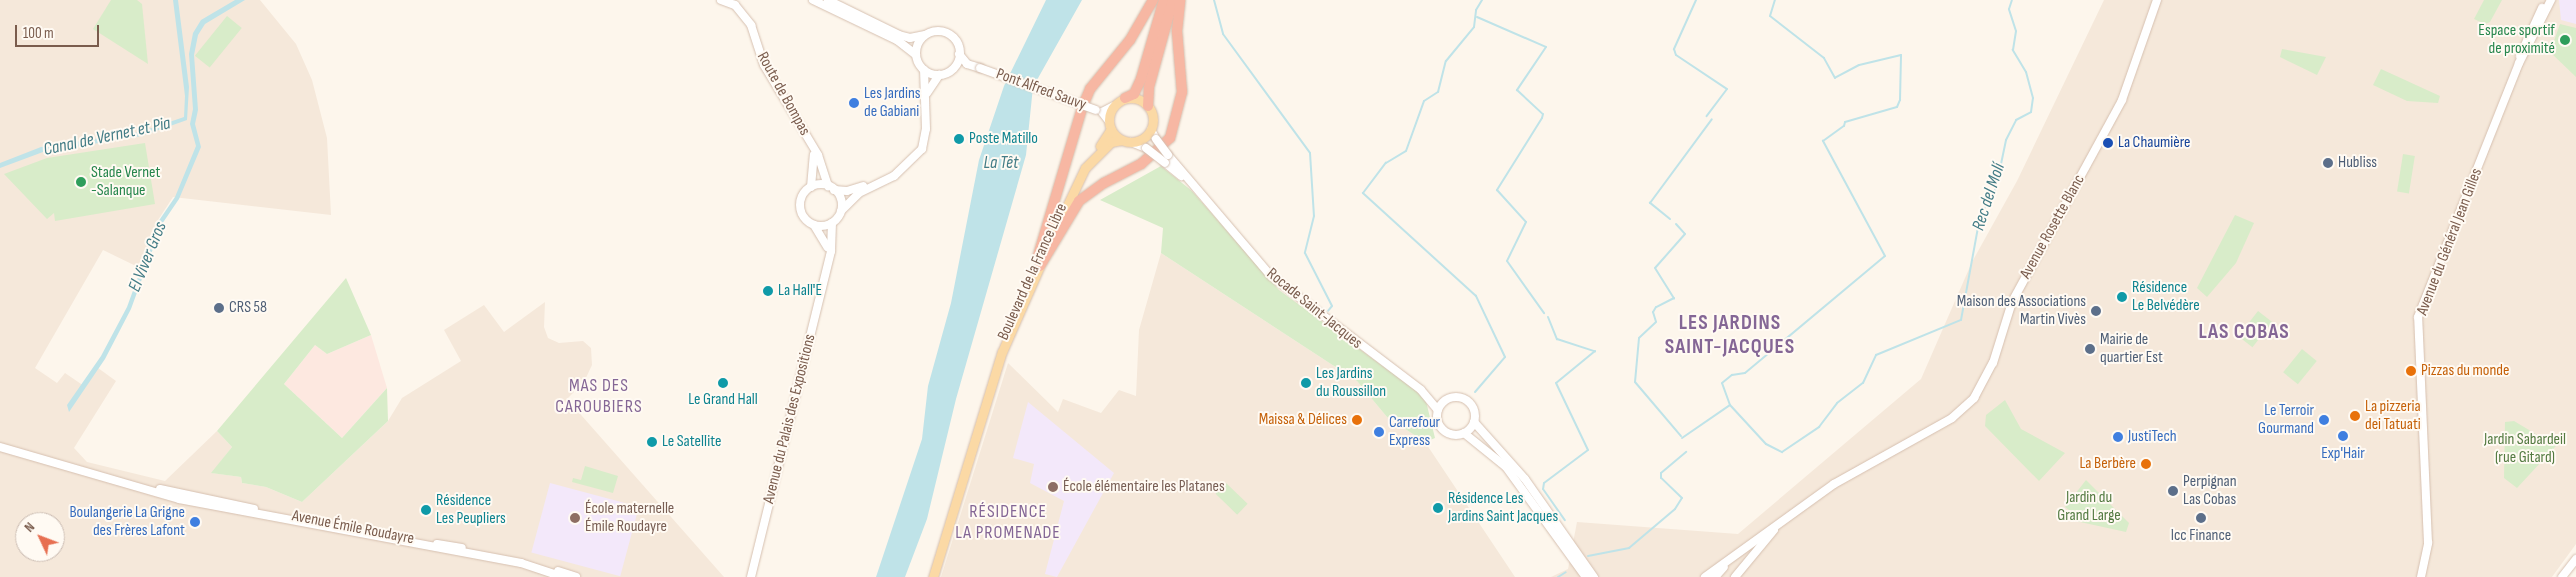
<!DOCTYPE html>
<html>
<head>
<meta charset="utf-8">
<style>
  body { margin:0 }
  #map { position:relative; width:2576px; height:577px; overflow:hidden; background:#fdf6ec; font-family:"Sofia Sans Condensed",sans-serif }
  div>[style] { position:absolute }
  .residential>* { inset:0; background:#f5e8da }
  .commercial>* { inset:0; background:#fde8e0 }
  .education>* { inset:0; background:#f3e8fa; transform-origin:0 0 }
  .green>* { inset:0; background:#d8ecc9; transform-origin:0 0 }
  .water>* { inset:0; background:#bfe3e8 }
  .stream>* { height:2px; margin:-1px; padding:0 1px; transform-origin:1px; border-radius:1px; background:#bfe3e8 }
  .roads { filter:drop-shadow(0 0 1px #d6c0b0) drop-shadow(0 0 1px #d6c0b0) }
  .secondary>* { height:8px; margin:-4px; padding:0 4px; transform-origin:4px; border-radius:4px; background:#fff }
  .secondary>.ring { margin:-4px; padding:0; box-sizing:content-box; background:none; border:8px solid #fff; border-radius:50% }
  .primary>* { height:9px; margin:-4.5px; padding:0 4.5px; transform-origin:4.5px; border-radius:4.5px; background:#fbd9a5 }
  .primary>.ring { margin:-4.5px; padding:0; box-sizing:content-box; background:none; border:9px solid #fbd9a5; border-radius:50% }
  .highway>* { height:10px; margin:-5px; padding:0 5px; transform-origin:5px; border-radius:5px; background:#f7b7a3 }
  .bridges { filter:drop-shadow(0 0 1px #d6c0b0) drop-shadow(0 0 1px #d6c0b0) }
  .secondary-bridge>* { height:8px; margin:-4px; padding:0 4px; transform-origin:4px; border-radius:4px; background:#fff }
  .dots>* { width:14px; height:14px; translate:-50% -50%; box-sizing:border-box; border:2px solid #fffaf3; border-radius:50% }
  span { translate:-50% -50%; white-space:nowrap; text-align:center; line-height:1.15; -webkit-text-stroke:4px #fffaf3; paint-order:stroke }
  .leisure-label { font-size:16px; color:#27864d }
  .right { translate:-100% -50%; text-align:right }
  .left { translate:0 -50%; text-align:left }
  .street-label { font-size:16px; color:#7a5c4d }
  .shop-label { font-size:16px; color:#366cbe }
  .culture-label { font-size:16px; color:#0d838f }
  .transit-label { font-size:16px; color:#164399 }
  .service-label { font-size:16px; color:#4e5e75 }
  .food-label { font-size:16px; color:#c56008 }
  .park-label { font-size:16px; color:#537a41 }
  .education-label { font-size:16px; color:#785e54 }
  .water-label { font-size:18px; color:#437c86; font-style:italic }
  .neighbourhood-label { font-size:18px; color:#846695; letter-spacing:1px }
  .district-label { font-size:21px; color:#846695; font-weight:700; letter-spacing:1px }
  .north { position:absolute; left:15px; top:512px; width:50px; height:50px; box-sizing:border-box; background:#fffaf3; border:1px solid #cabbb1; border-radius:50%; rotate:313deg; font-size:14px; font-weight:700; line-height:20px; text-align:center; color:#7a5c4d }
  .north::after { content:''; display:block; margin:auto; width:18px; height:22px; background:#e76f51; clip-path:polygon(50% 0,100% 100%,50% 72%,0 100%) }
  .scale { position:absolute; left:15px; top:25px; width:84px; height:22px; box-sizing:border-box; border:2px solid #7a5c4d; border-top:0; padding-left:6px; font-size:15px; line-height:18px; white-space:nowrap; color:#7a5c4d; -webkit-text-stroke:4px #fffaf3; paint-order:stroke }
</style>
</head>
<body>
<div id="map">
  <div class="residential">
    <div style="clip-path:polygon(evenodd,0 0,260px 0,296px 44px,312px 80px,327px 138px,331px 215px,173px 197px,158px 220px,140px 268px,103px 250px,35px 368px,57px 383px,65px 373px,84px 386px,98px 368px,116px 381px,74px 448px,87px 462px,165px 481px,217px 431px,232px 447px,212px 473px,241px 477px,242px 483px,266px 487px,302px 502px,388px 421px,402px 398px,461px 361px,444px 330px,484px 305px,504px 332px,545px 302px,544px 327px,548px 338px,559px 343px,583px 341px,591px 348px,592px 365px,584px 382px,567px 399px,724px 577px,0 577px,0 0,25px 522px,55px 522px,55px 552px,25px 552px,25px 522px)"></div>
    <div style="clip-path:polygon(2104px 0,2576px 0,2576px 544px,2552px 577px,1551px 577px,1568px 569px,1577px 522px,1738px 534px,1921px 379px,1972px 262px,2017px 181px)"></div>
    <div style="clip-path:polygon(1161px 253px,1357px 381px,1387px 417px,1425px 442px,1515px 577px,941px 577px,1008px 363px,1058px 412px,1063px 399px,1101px 413px,1119px 390px,1136px 396px,1139px 330px)"></div>
  </div>
  <div class="commercial">
    <div style="clip-path:polygon(371px 335px,387px 388px,342px 438px,284px 384px,315px 345px,327px 354px)"></div>
  </div>
  <div class="education">
    <div style="clip-path:polygon(2559px 0,2576px 0,2576px 24px,2561px 20px)"></div>
    <div style="clip-path:polygon(1028px 402px,1114px 473px,1057px 577px,1045px 574px,1064px 501px,1030px 483px,1034px 464px,1013px 458px)"></div>
    <div style="left:550px;top:483px;width:92px;height:72px;rotate:15deg"></div>
  </div>
  <div class="green">
    <div style="clip-path:polygon(111px 0,137px 0,142px 4px,148px 64px,93px 29px)"></div>
    <div style="clip-path:polygon(2484px 0,2502px 0,2490px 22px,2485px 24px,2474px 19px)"></div>
    <div style="left:227px;top:16px;width:19px;height:51px;rotate:39deg"></div>
    <div style="clip-path:polygon(2560px 24px,2576px 28px,2576px 77px,2550px 52px)"></div>
    <div style="clip-path:polygon(2282px 49px,2326px 57px,2317px 75px,2280px 57px)"></div>
    <div style="clip-path:polygon(2381px 69px,2440px 96px,2438px 103px,2407px 101px,2373px 85px)"></div>
    <div style="clip-path:polygon(145px 143px,155px 204px,55px 221px,54px 213px,47px 219px,4px 174px,47px 158px)"></div>
    <div style="left:2403px;top:154px;width:12px;height:38px;rotate:9deg"></div>
    <div style="clip-path:polygon(1161px 166px,1192px 191px,1279px 290px,1425px 397px,1435px 438px,1425px 442px,1387px 417px,1357px 381px,1161px 253px,1163px 228px,1100px 200px)"></div>
    <div style="clip-path:polygon(2235px 215px,2254px 223px,2236px 263px,2207px 297px,2197px 288px)"></div>
    <div style="clip-path:polygon(346px 278px,371px 335px,327px 354px,315px 345px,284px 384px,342px 438px,387px 388px,388px 421px,302px 502px,266px 487px,242px 483px,241px 477px,211px 473px,232px 447px,217px 431px)"></div>
    <div style="left:2258px;top:311px;width:18px;height:32px;rotate:38deg"></div>
    <div style="left:2302px;top:349px;width:19px;height:30px;rotate:39deg"></div>
    <div style="clip-path:polygon(2005px 400px,2021px 429px,2065px 453px,2039px 481px,1985px 426px,1986px 415px)"></div>
    <div style="clip-path:polygon(2514px 421px,2556px 446px,2517px 488px,2504px 478px,2505px 422px)"></div>
    <div style="clip-path:polygon(585px 466px,618px 476px,613px 493px,572px 482px,573px 478px,581px 480px)"></div>
    <div style="clip-path:polygon(2086px 480px,2129px 523px,2126px 532px,2071px 520px,2073px 513px,2065px 507px)"></div>
    <div style="left:1226px;top:483px;width:30px;height:15px;rotate:44deg"></div>
  </div>
  <div class="water">
    <div style="clip-path:polygon(173px 0,178px 0,189px 87px,187px 120px,142px 136px,43px 152px,0 168px,0 163px,41px 147px,140px 132px,184px 117px,185px 96px)"></div>
    <div style="clip-path:polygon(235px 0,245px 0,205px 24px,198px 35px,194px 55px,198px 110px,195px 124px,201px 147px,179px 199px,162px 224px,131px 309px,105px 359px,69px 412px,67px 405px,101px 356px,127px 307px,158px 222px,175px 197px,196px 146px,190px 124px,193px 109px,189px 54px,193px 33px,201px 20px)"></div>
    <div style="clip-path:polygon(1046px 0,1082px 0,1033px 87px,1026px 155px,956px 399px,927px 519px,905px 577px,876px 577px,922px 439px,928px 386px,951px 303px,979px 160px,1004px 86px)"></div>
  </div>
  <div class="stream">
    <div style="left:1214px;top:0;width:35px;rotate:75deg"></div>
    <div style="left:1223px;top:34px;width:147px;rotate:53.8deg"></div>
    <div style="left:1310px;top:153px;width:63px;rotate:86.4deg"></div>
    <div style="left:1314px;top:216px;width:38px;rotate:104deg"></div>
    <div style="left:1305px;top:253px;width:59px;rotate:63deg"></div>
    <div style="left:1332px;top:306px;width:6px;rotate:129deg"></div>
    <div style="left:1696px;top:0;width:54px;rotate:114.2deg"></div>
    <div style="left:1674px;top:49px;width:6px;rotate:72deg"></div>
    <div style="left:1676px;top:55px;width:61px;rotate:33.7deg"></div>
    <div style="left:1727px;top:89px;width:34px;rotate:127deg"></div>
    <div style="left:1477px;top:17px;width:75px;rotate:23.5deg"></div>
    <div style="left:1546px;top:47px;width:52px;rotate:124deg"></div>
    <div style="left:1517px;top:90px;width:35px;rotate:43deg"></div>
    <div style="left:1543px;top:114px;width:4px;rotate:104deg"></div>
    <div style="left:1542px;top:118px;width:85px;rotate:122deg"></div>
    <div style="left:1497px;top:190px;width:43px;rotate:47.8deg"></div>
    <div style="left:1526px;top:222px;width:43px;rotate:116deg"></div>
    <div style="left:1507px;top:261px;width:64px;rotate:54.6deg"></div>
    <div style="left:1670px;top:219px;width:26px;rotate:-141deg"></div>
    <div style="left:1650px;top:203px;width:104px;rotate:-53.6deg"></div>
    <div style="left:1676px;top:224px;width:13px;rotate:48deg"></div>
    <div style="left:1685px;top:234px;width:45px;rotate:131.4deg"></div>
    <div style="left:1655px;top:268px;width:36px;rotate:58deg"></div>
    <div style="left:1674px;top:298px;width:20px;rotate:153deg"></div>
    <div style="left:1656px;top:307px;width:6px;rotate:121deg"></div>
    <div style="left:1653px;top:312px;width:10px;rotate:73deg"></div>
    <div style="left:1656px;top:322px;width:23px;rotate:137deg"></div>
    <div style="left:1639px;top:338px;width:44px;rotate:95.2deg"></div>
    <div style="left:1635px;top:382px;width:71px;rotate:49.6deg"></div>
    <div style="left:1548px;top:317px;width:24px;rotate:68deg"></div>
    <div style="left:1557px;top:339px;width:40px;rotate:18deg"></div>
    <div style="left:1595px;top:351px;width:50px;rotate:140.6deg"></div>
    <div style="left:1556px;top:383px;width:74px;rotate:64.5deg"></div>
    <div style="left:1588px;top:450px;width:55px;rotate:143.1deg"></div>
    <div style="left:1544px;top:483px;width:6px;rotate:99deg"></div>
    <div style="left:1543px;top:489px;width:38px;rotate:55deg"></div>
    <div style="left:1475px;top:392px;width:46px;rotate:-49.4deg"></div>
    <div style="left:1505px;top:357px;width:68px;rotate:-115.4deg"></div>
    <div style="left:1476px;top:296px;width:153px;rotate:-137.7deg"></div>
    <div style="left:1363px;top:193px;width:38px;rotate:-53deg"></div>
    <div style="left:1386px;top:163px;width:23px;rotate:-31deg"></div>
    <div style="left:1406px;top:151px;width:53px;rotate:-70.2deg"></div>
    <div style="left:1424px;top:101px;width:17px;rotate:-33deg"></div>
    <div style="left:1438px;top:92px;width:32px;rotate:-76deg"></div>
    <div style="left:1446px;top:61px;width:44px;rotate:-50.5deg"></div>
    <div style="left:1474px;top:27px;width:17px;rotate:-83deg"></div>
    <div style="left:1476px;top:10px;width:12px;rotate:-59deg"></div>
    <div style="left:1730px;top:405px;width:23px;rotate:-110deg"></div>
    <div style="left:1722px;top:383px;width:13px;rotate:-39deg"></div>
    <div style="left:1732px;top:375px;width:13px;rotate:-9deg"></div>
    <div style="left:1745px;top:373px;width:182px;rotate:-39.9deg"></div>
    <div style="left:1885px;top:256px;width:131px;rotate:-118.3deg"></div>
    <div style="left:1823px;top:141px;width:26px;rotate:-36deg"></div>
    <div style="left:1844px;top:126px;width:4px;rotate:-76deg"></div>
    <div style="left:1845px;top:122px;width:54px;rotate:-16.1deg"></div>
    <div style="left:1897px;top:107px;width:8px;rotate:-67deg"></div>
    <div style="left:1900px;top:100px;width:45px;rotate:-88.7deg"></div>
    <div style="left:1901px;top:55px;width:43px;rotate:166.6deg"></div>
    <div style="left:1859px;top:65px;width:27px;rotate:152deg"></div>
    <div style="left:1835px;top:78px;width:23px;rotate:-119deg"></div>
    <div style="left:1824px;top:58px;width:68px;rotate:-142.1deg"></div>
    <div style="left:1770px;top:16px;width:17px;rotate:-73deg"></div>
    <div style="left:1682px;top:438px;width:58px;rotate:-34.5deg"></div>
    <div style="left:1730px;top:405px;width:53px;rotate:47.3deg"></div>
    <div style="left:1766px;top:444px;width:18px;rotate:27deg"></div>
    <div style="left:1782px;top:452px;width:45px;rotate:-34deg"></div>
    <div style="left:1819px;top:427px;width:30px;rotate:-53deg"></div>
    <div style="left:1837px;top:403px;width:33px;rotate:-38deg"></div>
    <div style="left:1863px;top:383px;width:31px;rotate:-65deg"></div>
    <div style="left:1876px;top:355px;width:92px;rotate:-22.4deg"></div>
    <div style="left:1961px;top:320px;width:106px;rotate:-79.6deg"></div>
    <div style="left:1980px;top:216px;width:32px;rotate:-60deg"></div>
    <div style="left:1996px;top:188px;width:49px;rotate:-78.2deg"></div>
    <div style="left:2006px;top:140px;width:22px;rotate:-63deg"></div>
    <div style="left:2016px;top:120px;width:17px;rotate:-28deg"></div>
    <div style="left:2031px;top:112px;width:14px;rotate:-82deg"></div>
    <div style="left:2033px;top:98px;width:27px;rotate:-105deg"></div>
    <div style="left:2026px;top:72px;width:26px;rotate:-121deg"></div>
    <div style="left:2013px;top:50px;width:19px;rotate:-81deg"></div>
    <div style="left:2016px;top:31px;width:23px;rotate:-108deg"></div>
    <div style="left:2009px;top:9px;width:9px;rotate:-72deg"></div>
    <div style="left:1588px;top:556px;width:42px;rotate:-11deg"></div>
    <div style="left:1629px;top:548px;width:60px;rotate:-40.3deg"></div>
    <div style="left:1675px;top:509px;width:13px;rotate:-58deg"></div>
    <div style="left:1682px;top:498px;width:29px;rotate:-136deg"></div>
    <div style="left:1661px;top:478px;width:5px;rotate:-90deg"></div>
    <div style="left:1661px;top:473px;width:33px;rotate:-40deg"></div>
    <div style="left:1558px;top:577px;width:9px;rotate:-32deg"></div>
  </div>
  <div class="roads">
    <div class="secondary">
      <div style="left:721px;top:0;width:15px;rotate:20deg"></div>
      <div style="left:735px;top:5px;width:26px;rotate:51deg"></div>
      <div style="left:751px;top:25px;width:42px;rotate:72deg"></div>
      <div style="left:764px;top:65px;width:105px;rotate:59deg"></div>
      <div style="left:818px;top:155px;width:33px;rotate:72deg"></div>
      <div style="left:813px;top:0;width:93px;rotate:25.5deg"></div>
      <div style="left:897px;top:40px;width:24px;rotate:38deg"></div>
      <div style="left:828px;top:0;width:79px;rotate:26.2deg"></div>
      <div style="left:899px;top:35px;width:11px;rotate:15deg"></div>
      <div style="left:910px;top:38px;width:14px;rotate:-12deg"></div>
      <div class="ring" style="left:916px;top:31px;width:36px;height:36px"></div>
      <div style="left:959px;top:54px;width:13px;rotate:51deg"></div>
      <div style="left:967px;top:64px;width:14px;rotate:17deg"></div>
      <div style="left:2520px;top:56px;width:53px;rotate:-65.4deg"></div>
      <div style="left:927px;top:93px;width:22px;rotate:-56deg"></div>
      <div style="left:1102px;top:112px;width:13px;rotate:-27deg"></div>
      <div style="left:1102px;top:112px;width:11px;rotate:52deg"></div>
      <div style="left:1151px;top:130px;width:10px;rotate:61deg"></div>
      <div style="left:1131px;top:142px;width:16px;rotate:22deg"></div>
      <div style="left:1168px;top:155px;width:159px;rotate:49.6deg"></div>
      <div style="left:1271px;top:276px;width:188px;rotate:37.2deg"></div>
      <div style="left:1421px;top:390px;width:26px;rotate:50deg"></div>
      <div style="left:1165px;top:163px;width:21px;rotate:39deg"></div>
      <div class="ring" style="left:800px;top:184px;width:34px;height:34px"></div>
      <div style="left:811px;top:187px;width:32px;rotate:-85deg"></div>
      <div style="left:834px;top:190px;width:13px;rotate:4deg"></div>
      <div style="left:847px;top:191px;width:17px;rotate:-17deg"></div>
      <div style="left:841px;top:211px;width:25px;rotate:-45deg"></div>
      <div style="left:859px;top:193px;width:39px;rotate:-26deg"></div>
      <div style="left:894px;top:176px;width:39px;rotate:-44deg"></div>
      <div style="left:922px;top:149px;width:20px;rotate:-79deg"></div>
      <div style="left:926px;top:129px;width:59px;rotate:-91.9deg"></div>
      <div style="left:814px;top:225px;width:26px;rotate:59deg"></div>
      <div class="ring" style="left:1437px;top:397px;width:30px;height:30px"></div>
      <div style="left:1474px;top:422px;width:76px;rotate:48.2deg"></div>
      <div style="left:1525px;top:479px;width:120px;rotate:54.9deg"></div>
      <div style="left:1464px;top:433px;width:54px;rotate:39deg"></div>
      <div style="left:1506px;top:467px;width:136px;rotate:54deg"></div>
      <div style="left:0;top:447px;width:186px;rotate:16.2deg"></div>
      <div style="left:179px;top:499px;width:348px;rotate:10.6deg"></div>
      <div style="left:521px;top:563px;width:44px;rotate:18.4deg"></div>
      <div style="left:160px;top:489px;width:96px;rotate:12deg"></div>
      <div style="left:437px;top:544px;width:25px;rotate:9deg"></div>
      <div style="left:558px;top:571px;width:19px;rotate:18deg"></div>
      <div style="left:751px;top:577px;width:336px;rotate:-76.2deg"></div>
      <div style="left:831px;top:251px;width:28px;rotate:-88deg"></div>
      <div style="left:1705px;top:577px;width:159px;rotate:-35.8deg"></div>
      <div style="left:1834px;top:484px;width:135px;rotate:-29.2deg"></div>
      <div style="left:1952px;top:418px;width:30px;rotate:-42deg"></div>
      <div style="left:1974px;top:398px;width:40px;rotate:-62deg"></div>
      <div style="left:1993px;top:363px;width:64px;rotate:-72.7deg"></div>
      <div style="left:2012px;top:302px;width:230px;rotate:-61.4deg"></div>
      <div style="left:2122px;top:100px;width:106px;rotate:-70.7deg"></div>
      <div style="left:1715px;top:577px;width:13px;rotate:-48deg"></div>
      <div style="left:1735px;top:577px;width:61px;rotate:-50.3deg"></div>
      <div style="left:2421px;top:577px;width:35px;rotate:-78deg"></div>
      <div style="left:2428px;top:543px;width:226px;rotate:-92.5deg"></div>
      <div style="left:2418px;top:317px;width:273px;rotate:-68.3deg"></div>
      <div style="left:2519px;top:63px;width:71px;rotate:-63.1deg"></div>
      <div style="left:2562px;top:577px;width:23px;rotate:-52deg"></div>
    </div>
    <div class="primary">
      <div class="ring" style="left:1109px;top:98px;width:35px;height:35px"></div>
      <div style="left:1100px;top:146px;width:20px;rotate:-57deg"></div>
      <div style="left:1049px;top:244px;width:84px;rotate:-64.7deg"></div>
      <div style="left:1085px;top:168px;width:37px;rotate:-45deg"></div>
      <div style="left:1111px;top:142px;width:11px;rotate:-10deg"></div>
      <div style="left:933px;top:577px;width:235px;rotate:-73deg"></div>
      <div style="left:1002px;top:352px;width:99px;rotate:-66.3deg"></div>
    </div>
    <div class="highway">
      <div style="left:1125px;top:98px;width:10px;rotate:-24deg"></div>
      <div style="left:1134px;top:94px;width:17px;rotate:-65deg"></div>
      <div style="left:1141px;top:79px;width:82px;rotate:-73.8deg"></div>
      <div style="left:1148px;top:106px;width:19px;rotate:-87deg"></div>
      <div style="left:1149px;top:87px;width:90px;rotate:-74.6deg"></div>
      <div style="left:1038px;top:256px;width:154px;rotate:-73.4deg"></div>
      <div style="left:1082px;top:108px;width:21px;rotate:-67deg"></div>
      <div style="left:1090px;top:89px;width:63px;rotate:-50.8deg"></div>
      <div style="left:1130px;top:40px;width:46px;rotate:-60.1deg"></div>
      <div style="left:1040px;top:266px;width:76px;rotate:-59deg"></div>
      <div style="left:1079px;top:201px;width:31px;rotate:-36deg"></div>
      <div style="left:1104px;top:183px;width:42px;rotate:-27.2deg"></div>
      <div style="left:1141px;top:164px;width:39px;rotate:-42deg"></div>
      <div style="left:1170px;top:138px;width:48px;rotate:-75.4deg"></div>
      <div style="left:1182px;top:92px;width:61px;rotate:-94.7deg"></div>
      <div style="left:1177px;top:31px;width:31px;rotate:-84deg"></div>
    </div>
  </div>
  <div class="bridges">
    <div class="secondary-bridge">
      <div style="left:980px;top:68px;width:123px;rotate:19.9deg"></div>
      <div style="left:1156px;top:139px;width:20px;rotate:53deg"></div>
      <div style="left:1146px;top:148px;width:24px;rotate:38deg"></div>
    </div>
  </div>
  <div class="dots">
    <div style="left:2565px;top:40px;background:#2e9e5b"></div>
    <div style="left:854px;top:103px;background:#3f7fe0"></div>
    <div style="left:959px;top:139px;background:#0f9aa8"></div>
    <div style="left:2108px;top:143px;background:#1a4fb4"></div>
    <div style="left:2328px;top:163px;background:#5c6f8a"></div>
    <div style="left:81px;top:182px;background:#2e9e5b"></div>
    <div style="left:768px;top:291px;background:#0f9aa8"></div>
    <div style="left:2122px;top:297px;background:#0f9aa8"></div>
    <div style="left:219px;top:308px;background:#5c6f8a"></div>
    <div style="left:2096px;top:311px;background:#5c6f8a"></div>
    <div style="left:2090px;top:349px;background:#5c6f8a"></div>
    <div style="left:2411px;top:371px;background:#e8710a"></div>
    <div style="left:723px;top:383px;background:#0f9aa8"></div>
    <div style="left:1306px;top:383px;background:#0f9aa8"></div>
    <div style="left:2355px;top:416px;background:#e8710a"></div>
    <div style="left:1357px;top:420px;background:#e8710a"></div>
    <div style="left:2324px;top:420px;background:#3f7fe0"></div>
    <div style="left:1379px;top:432px;background:#3f7fe0"></div>
    <div style="left:2343px;top:436px;background:#3f7fe0"></div>
    <div style="left:2118px;top:437px;background:#3f7fe0"></div>
    <div style="left:652px;top:442px;background:#0f9aa8"></div>
    <div style="left:2146px;top:464px;background:#e8710a"></div>
    <div style="left:1053px;top:487px;background:#8d6e63"></div>
    <div style="left:2173px;top:491px;background:#5c6f8a"></div>
    <div style="left:1438px;top:508px;background:#0f9aa8"></div>
    <div style="left:426px;top:510px;background:#0f9aa8"></div>
    <div style="left:575px;top:518px;background:#8d6e63"></div>
    <div style="left:2201px;top:518px;background:#5c6f8a"></div>
    <div style="left:195px;top:522px;background:#3f7fe0"></div>
  </div>
  <div class="leisure-label">
    <span class="right" style="left:2555px;top:40px">Espace sportif<br>de proximité</span>
    <span class="left" style="left:91px;top:182px">Stade Vernet<br>-Salanque</span>
  </div>
  <div class="street-label">
    <span style="left:1041px;top:90px;rotate:20deg">Pont Alfred Sauvy</span>
    <span style="left:783px;top:94px;rotate:61deg">Route de Bompas</span>
    <span style="left:2053px;top:227px;rotate:-61deg">Avenue Rosette Blanc</span>
    <span style="left:2450px;top:242px;rotate:-69deg">Avenue du Général Jean Gilles</span>
    <span style="left:1033px;top:272px;rotate:-66deg">Boulevard de la France Libre</span>
    <span style="left:1314px;top:309px;rotate:39deg">Rocade Saint-Jacques</span>
    <span style="left:790px;top:419px;rotate:-76deg">Avenue du Palais des Expositions</span>
    <span style="left:353px;top:528px;rotate:11deg">Avenue Émile Roudayre</span>
  </div>
  <div class="shop-label">
    <span class="left" style="left:864px;top:103px">Les Jardins<br>de Gabiani</span>
    <span class="right" style="left:2314px;top:420px">Le Terroir<br>Gourmand</span>
    <span class="left" style="left:1389px;top:432px">Carrefour<br>Express</span>
    <span class="left" style="left:2128px;top:437px">JustiTech</span>
    <span style="left:2343px;top:454px">Exp'Hair</span>
    <span class="right" style="left:185px;top:522px">Boulangerie La Grigne<br>des Frères Lafont</span>
  </div>
  <div class="culture-label">
    <span class="left" style="left:969px;top:139px">Poste Matillo</span>
    <span class="left" style="left:2132px;top:297px">Résidence<br>Le Belvédère</span>
    <span class="left" style="left:778px;top:291px">La Hall'E</span>
    <span class="left" style="left:1316px;top:383px">Les Jardins<br>du Roussillon</span>
    <span style="left:723px;top:400px">Le Grand Hall</span>
    <span class="left" style="left:662px;top:442px">Le Satellite</span>
    <span class="left" style="left:1448px;top:508px">Résidence Les<br>Jardins Saint Jacques</span>
    <span class="left" style="left:436px;top:510px">Résidence<br>Les Peupliers</span>
  </div>
  <div class="transit-label">
    <span class="left" style="left:2118px;top:143px">La Chaumière</span>
  </div>
  <div class="service-label">
    <span class="left" style="left:2338px;top:163px">Hubliss</span>
    <span class="right" style="left:2086px;top:311px">Maison des Associations<br>Martin Vivès</span>
    <span class="left" style="left:229px;top:308px">CRS 58</span>
    <span class="left" style="left:2100px;top:349px">Mairie de<br>quartier Est</span>
    <span class="left" style="left:2183px;top:491px">Perpignan<br>Las Cobas</span>
    <span style="left:2201px;top:536px">Icc Finance</span>
  </div>
  <div class="food-label">
    <span class="left" style="left:2421px;top:371px">Pizzas du monde</span>
    <span class="left" style="left:2365px;top:416px">La pizzeria<br>dei Tatuati</span>
    <span class="right" style="left:1347px;top:420px">Maissa &amp; Délices</span>
    <span class="right" style="left:2136px;top:464px">La Berbère</span>
  </div>
  <div class="park-label">
    <span style="left:2525px;top:449px">Jardin Sabardeil<br>(rue Gitard)</span>
    <span style="left:2089px;top:507px">Jardin du<br>Grand Large</span>
  </div>
  <div class="education-label">
    <span class="left" style="left:1063px;top:487px">École élémentaire les Platanes</span>
    <span class="left" style="left:585px;top:518px">École maternelle<br>Émile Roudayre</span>
  </div>
  <div class="water-label">
    <span style="left:107px;top:137px;rotate:-12deg">Canal de Vernet et Pia</span>
    <span style="left:1001px;top:163px">La Têt</span>
    <span style="left:1989px;top:197px;rotate:-72deg">Rec del Molí</span>
    <span style="left:148px;top:257px;rotate:-68deg">El Viver Gros</span>
  </div>
  <div class="neighbourhood-label">
    <span style="left:599px;top:397px">MAS DES<br>CAROUBIERS</span>
    <span style="left:1008px;top:523px">RÉSIDENCE<br>LA PROMENADE</span>
  </div>
  <div class="district-label">
    <span style="left:1730px;top:335px">LES JARDINS<br>SAINT-JACQUES</span>
    <span style="left:2244px;top:332px">LAS COBAS</span>
  </div>
  <div class="north">N</div>
  <div class="scale">100 m</div>
</div>
</body>
</html>
